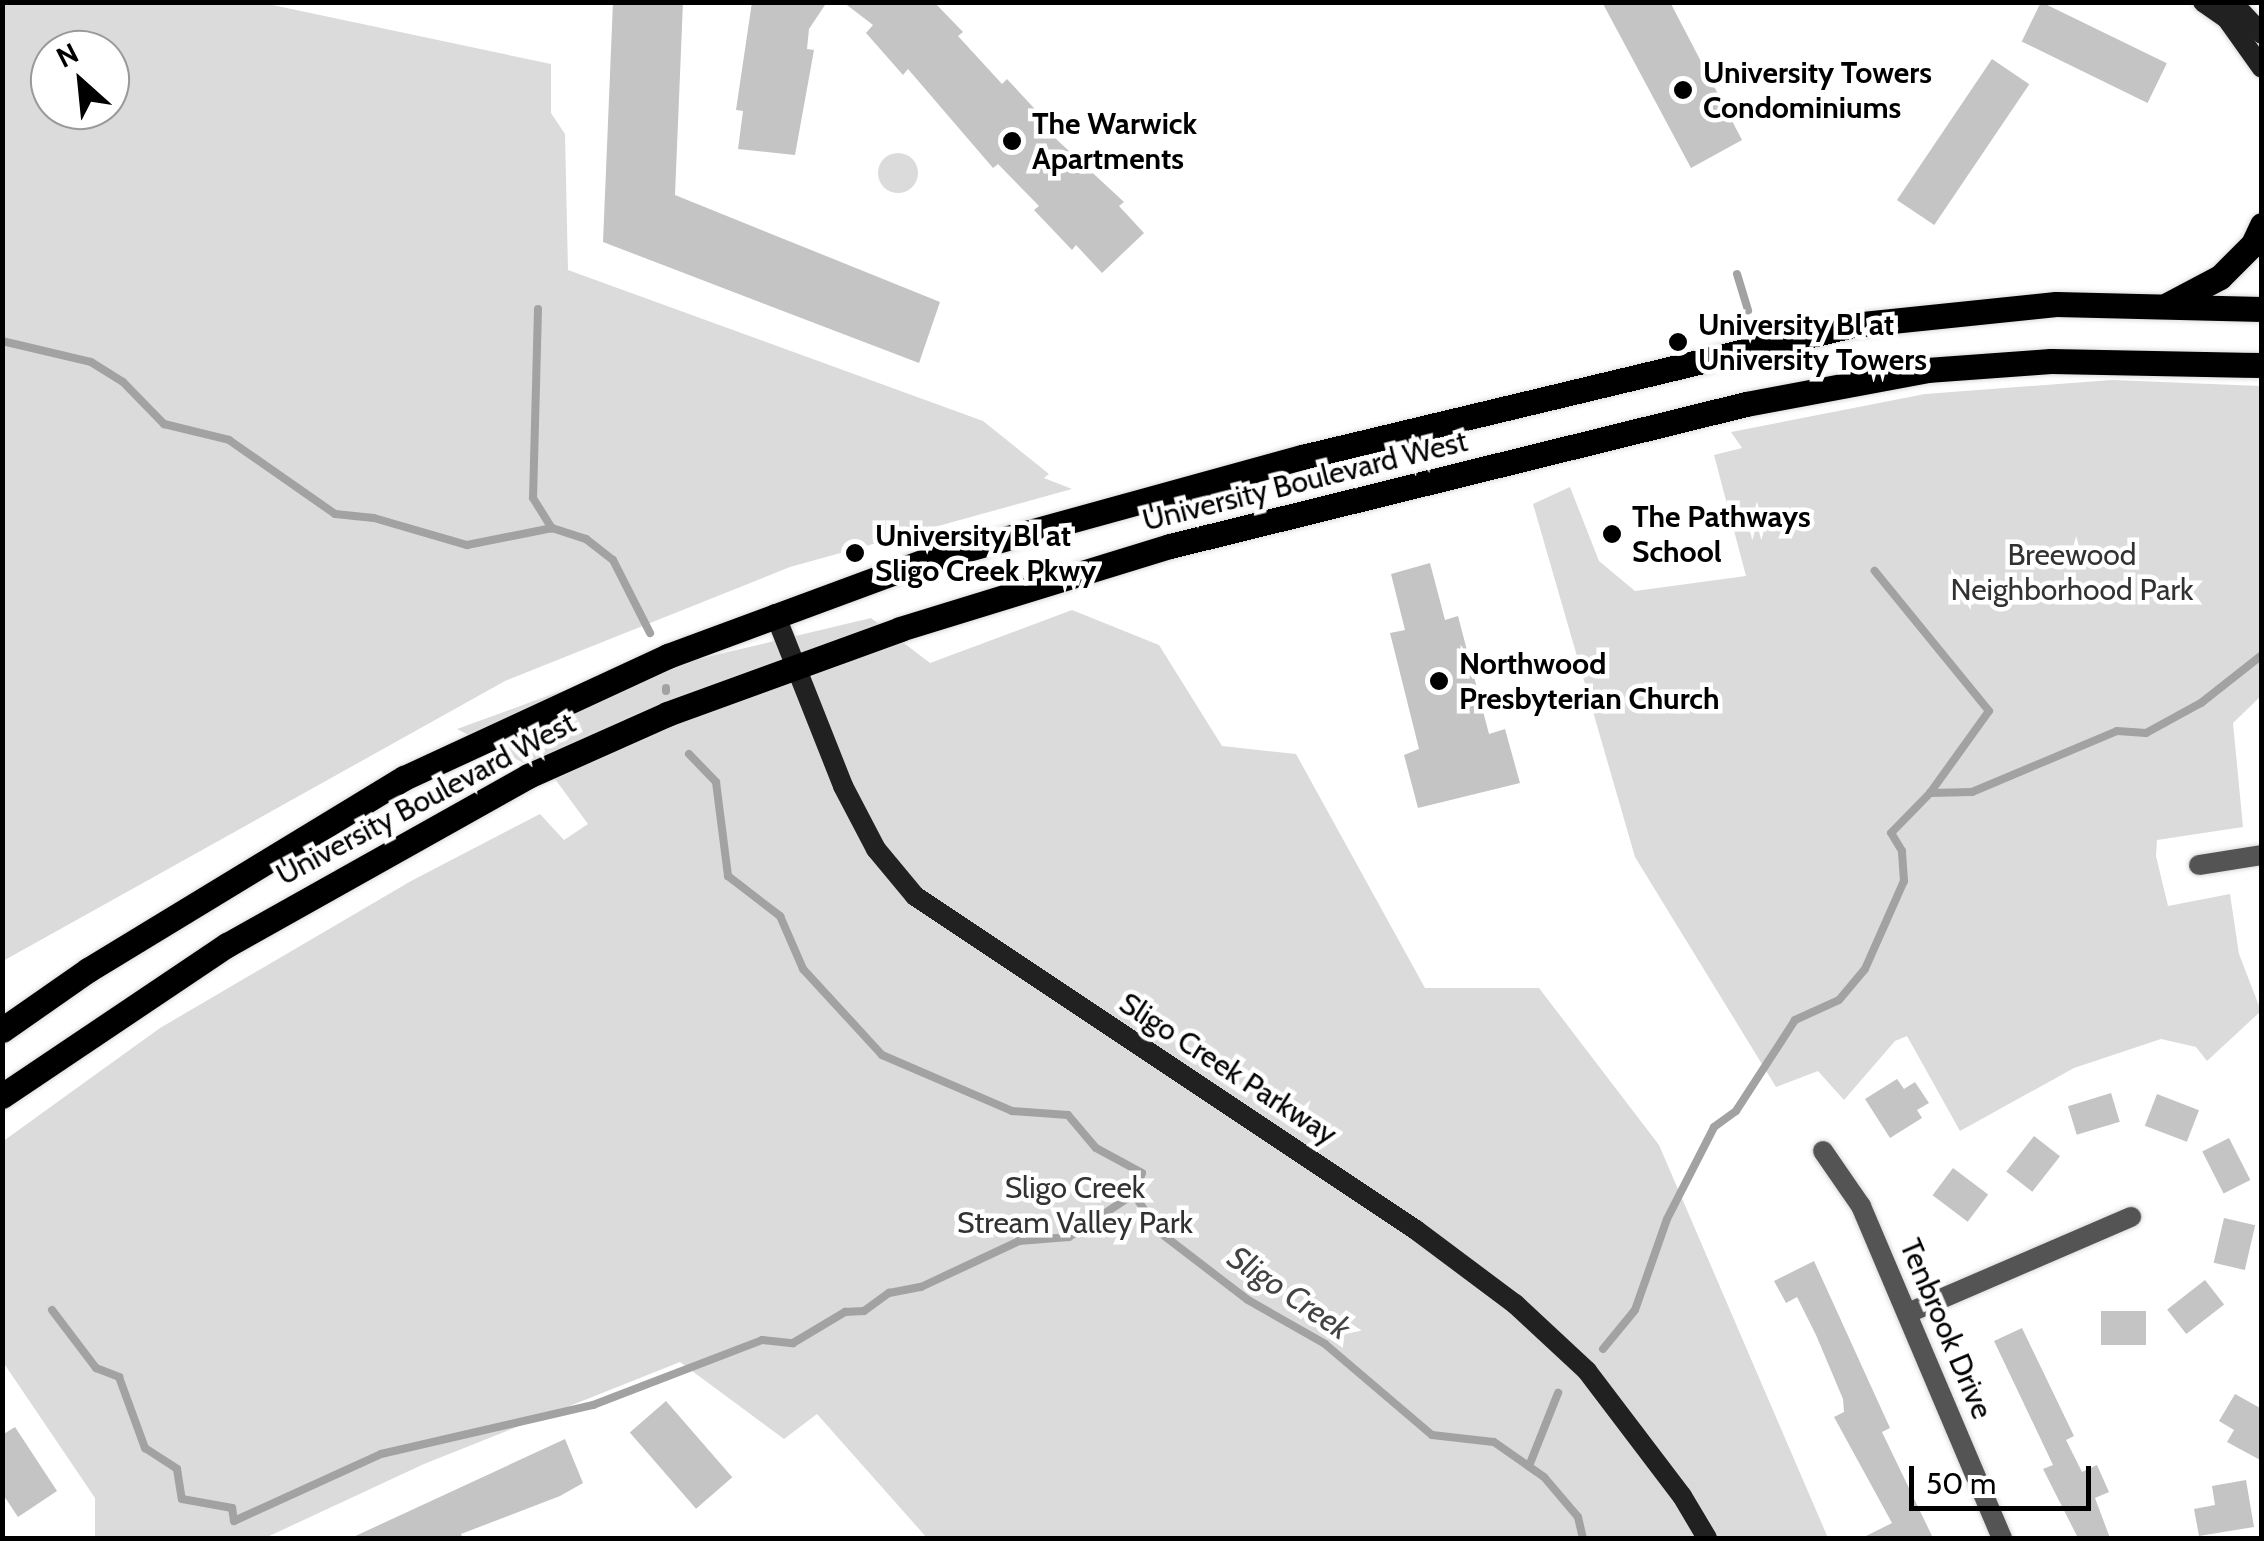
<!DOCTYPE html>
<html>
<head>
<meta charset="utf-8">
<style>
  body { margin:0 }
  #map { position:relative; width:2264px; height:1541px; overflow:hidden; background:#fff; font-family:Cabin,sans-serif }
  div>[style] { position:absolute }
  .green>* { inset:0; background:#dbdbdb }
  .round { border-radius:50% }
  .stream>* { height:8px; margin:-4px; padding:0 4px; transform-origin:4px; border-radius:4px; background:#a2a2a2 }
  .building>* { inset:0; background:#c4c4c4; transform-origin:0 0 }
  .roads { filter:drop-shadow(0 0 2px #dbdbdb) drop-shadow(0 0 2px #dbdbdb) }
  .street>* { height:20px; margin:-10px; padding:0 10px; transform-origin:10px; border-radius:10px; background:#545454 }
  .secondary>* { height:20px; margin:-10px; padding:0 10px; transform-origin:10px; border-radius:10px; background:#212121 }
  .primary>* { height:25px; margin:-12.5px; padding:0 12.5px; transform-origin:12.5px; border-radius:12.5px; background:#000 }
  .dots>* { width:28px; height:28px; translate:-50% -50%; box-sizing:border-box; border:5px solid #fff; border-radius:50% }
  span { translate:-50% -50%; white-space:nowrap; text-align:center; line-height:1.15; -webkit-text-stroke:9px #fff; paint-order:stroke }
  .poi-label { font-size:30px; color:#000; font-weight:700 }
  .left { translate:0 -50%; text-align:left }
  .street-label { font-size:30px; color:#000 }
  .park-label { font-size:30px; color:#323232 }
  .water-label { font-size:32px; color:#434343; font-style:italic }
  .frame { position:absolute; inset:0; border:5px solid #000; pointer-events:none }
  .north { position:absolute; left:30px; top:30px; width:100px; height:100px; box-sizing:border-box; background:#fff; border:2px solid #999; border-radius:50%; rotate:333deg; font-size:28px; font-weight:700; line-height:40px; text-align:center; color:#000 }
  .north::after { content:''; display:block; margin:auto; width:35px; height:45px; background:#000; clip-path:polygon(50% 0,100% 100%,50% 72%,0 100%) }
  .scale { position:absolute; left:1909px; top:1466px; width:182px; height:45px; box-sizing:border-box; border:5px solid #000; border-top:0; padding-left:12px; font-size:30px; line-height:35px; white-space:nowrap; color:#000; -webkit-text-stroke:8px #fff; paint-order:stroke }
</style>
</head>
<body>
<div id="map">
  <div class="green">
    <div style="clip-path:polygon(evenodd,3px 2px,263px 3px,551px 64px,551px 113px,565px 134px,568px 270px,983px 421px,1049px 474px,1044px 478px,1072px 489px,790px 567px,505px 681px,3px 961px,3px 2px,50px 50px,110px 50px,110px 110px,50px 110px,50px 50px)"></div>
    <div class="round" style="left:878px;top:153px;width:40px;height:40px"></div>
    <div style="clip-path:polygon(2112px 380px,2261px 386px,2261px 696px,2233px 723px,2243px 827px,2157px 840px,2156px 856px,2168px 906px,2230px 894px,2239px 954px,2261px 1011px,2207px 1061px,2196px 1047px,2161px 1039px,2074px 1068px,1960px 1131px,1907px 1036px,1895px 1041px,1844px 1100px,1818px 1071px,1776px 1087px,1635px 857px,1533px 504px,1570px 487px,1599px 561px,1635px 591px,1746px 576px,1714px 455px,1742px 448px,1731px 432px,1925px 394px)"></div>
    <div style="clip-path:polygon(1072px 610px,1159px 645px,1222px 746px,1296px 754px,1425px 988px,1539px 988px,1659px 1145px,1828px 1538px,927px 1538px,817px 1414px,784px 1439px,680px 1362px,424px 1464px,265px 1538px,95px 1538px,95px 1498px,3px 1362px,2px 1142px,160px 1028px,411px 881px,540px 814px,564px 840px,588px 824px,555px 779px,457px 729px,556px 693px,871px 618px,930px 663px)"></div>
  </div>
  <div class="stream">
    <div style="left:1737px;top:274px;width:38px;rotate:73deg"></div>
    <div style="left:538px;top:309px;width:189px;rotate:91.5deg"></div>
    <div style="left:533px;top:498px;width:36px;rotate:58deg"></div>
    <div style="left:2px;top:341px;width:91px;rotate:13.3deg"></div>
    <div style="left:91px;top:362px;width:38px;rotate:32deg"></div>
    <div style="left:123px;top:382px;width:59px;rotate:45.7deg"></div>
    <div style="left:164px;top:424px;width:67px;rotate:13.8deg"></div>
    <div style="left:229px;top:440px;width:129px;rotate:34.9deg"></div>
    <div style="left:335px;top:514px;width:39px;rotate:6deg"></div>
    <div style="left:374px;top:518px;width:97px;rotate:16.2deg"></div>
    <div style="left:467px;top:545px;width:87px;rotate:-11.3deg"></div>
    <div style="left:552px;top:528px;width:36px;rotate:18deg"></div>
    <div style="left:586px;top:539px;width:34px;rotate:38deg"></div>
    <div style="left:613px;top:560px;width:82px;rotate:63.1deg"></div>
    <div style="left:666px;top:688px;width:3px;rotate:90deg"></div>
    <div style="left:689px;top:754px;width:39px;rotate:46deg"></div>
    <div style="left:716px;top:782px;width:95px;rotate:82.7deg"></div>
    <div style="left:728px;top:876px;width:66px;rotate:37.6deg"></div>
    <div style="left:780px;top:916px;width:58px;rotate:66.5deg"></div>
    <div style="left:803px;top:969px;width:117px;rotate:47.4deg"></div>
    <div style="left:882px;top:1055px;width:142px;rotate:23.3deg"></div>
    <div style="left:1012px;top:1111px;width:56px;rotate:4.1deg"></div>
    <div style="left:1068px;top:1115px;width:43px;rotate:49.7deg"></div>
    <div style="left:1096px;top:1148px;width:52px;rotate:28.5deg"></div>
    <div style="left:1142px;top:1173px;width:22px;rotate:111deg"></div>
    <div style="left:1134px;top:1194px;width:44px;rotate:57deg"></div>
    <div style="left:1158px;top:1231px;width:113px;rotate:37.5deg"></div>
    <div style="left:1248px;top:1300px;width:89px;rotate:29.7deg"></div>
    <div style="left:1325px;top:1344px;width:140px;rotate:40.4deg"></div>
    <div style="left:1432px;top:1435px;width:62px;rotate:6.4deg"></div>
    <div style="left:1494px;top:1442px;width:61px;rotate:35deg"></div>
    <div style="left:1544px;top:1477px;width:52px;rotate:49.6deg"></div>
    <div style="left:1578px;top:1517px;width:22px;rotate:77deg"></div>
    <div style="left:1930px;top:793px;width:42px;rotate:-1.4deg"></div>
    <div style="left:1972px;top:792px;width:157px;rotate:-22.8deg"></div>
    <div style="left:2117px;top:731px;width:29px;rotate:4deg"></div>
    <div style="left:2146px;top:733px;width:63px;rotate:-28.6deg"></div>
    <div style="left:2201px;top:703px;width:78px;rotate:-38.2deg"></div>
    <div style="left:52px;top:1310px;width:73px;rotate:52.8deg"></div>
    <div style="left:96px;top:1368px;width:25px;rotate:21deg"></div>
    <div style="left:119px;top:1377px;width:76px;rotate:69.9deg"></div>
    <div style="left:145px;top:1448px;width:38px;rotate:33deg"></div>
    <div style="left:177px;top:1469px;width:30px;rotate:81deg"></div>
    <div style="left:182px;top:1499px;width:51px;rotate:10.2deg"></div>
    <div style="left:232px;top:1508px;width:13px;rotate:81deg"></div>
    <div style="left:234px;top:1521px;width:162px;rotate:-24.5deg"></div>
    <div style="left:381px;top:1454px;width:218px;rotate:-13deg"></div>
    <div style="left:593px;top:1405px;width:181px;rotate:-21deg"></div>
    <div style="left:762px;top:1340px;width:31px;rotate:6deg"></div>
    <div style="left:793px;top:1343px;width:61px;rotate:-30.8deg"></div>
    <div style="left:845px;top:1312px;width:19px;rotate:-3deg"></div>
    <div style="left:864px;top:1311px;width:31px;rotate:-36deg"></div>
    <div style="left:889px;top:1293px;width:33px;rotate:-11deg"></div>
    <div style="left:921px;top:1287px;width:108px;rotate:-25.1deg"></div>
    <div style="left:1019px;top:1241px;width:50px;rotate:-4.6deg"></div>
    <div style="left:1069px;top:1237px;width:78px;rotate:-33.5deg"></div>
    <div style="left:1603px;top:1349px;width:50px;rotate:-50.6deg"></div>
    <div style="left:1635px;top:1310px;width:96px;rotate:-70.6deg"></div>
    <div style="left:1667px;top:1219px;width:103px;rotate:-62.9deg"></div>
    <div style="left:1714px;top:1127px;width:27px;rotate:-36deg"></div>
    <div style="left:1736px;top:1111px;width:108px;rotate:-57deg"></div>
    <div style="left:1795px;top:1020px;width:48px;rotate:-24.4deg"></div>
    <div style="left:1839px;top:1000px;width:40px;rotate:-50deg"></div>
    <div style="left:1865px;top:969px;width:96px;rotate:-66.1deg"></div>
    <div style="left:1904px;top:881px;width:30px;rotate:-94deg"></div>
    <div style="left:1902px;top:851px;width:21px;rotate:-121deg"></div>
    <div style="left:1891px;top:833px;width:56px;rotate:-45.7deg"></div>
    <div style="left:1930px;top:793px;width:101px;rotate:-54.3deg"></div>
    <div style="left:1989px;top:711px;width:181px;rotate:-129.2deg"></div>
    <div style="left:1529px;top:1466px;width:79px;rotate:-68.3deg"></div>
  </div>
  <div class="building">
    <div style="clip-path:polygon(613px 2px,683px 2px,675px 195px,940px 302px,919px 363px,603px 242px)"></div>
    <div style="clip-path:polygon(752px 2px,827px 2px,809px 29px,807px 49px,814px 50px,795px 155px,738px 149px,743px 111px,736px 110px)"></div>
    <div style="clip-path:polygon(843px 2px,934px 2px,963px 32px,958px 36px,1002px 84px,1007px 79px,1047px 122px,1042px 126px,1124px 202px,1119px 206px,1144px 233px,1102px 273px,1076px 245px,1072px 250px,1034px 210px,1039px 206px,998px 164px,993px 168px,908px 69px,903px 75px,866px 33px,873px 25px)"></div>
    <div style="clip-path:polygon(1602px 2px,1670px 2px,1742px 140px,1691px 168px)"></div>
    <div style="left:2041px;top:2px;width:140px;height:44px;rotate:26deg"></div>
    <div style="left:1992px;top:59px;width:45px;height:170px;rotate:34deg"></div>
    <div style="clip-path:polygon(1430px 563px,1445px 620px,1458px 616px,1489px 734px,1505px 729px,1520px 783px,1418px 808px,1404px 755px,1419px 749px,1390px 633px,1405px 630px,1391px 574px)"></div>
    <div style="clip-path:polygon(1897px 1079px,1904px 1089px,1915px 1082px,1929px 1103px,1917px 1110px,1922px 1118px,1890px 1138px,1865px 1099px)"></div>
    <div style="left:2111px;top:1093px;width:30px;height:45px;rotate:73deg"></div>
    <div style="left:2157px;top:1094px;width:45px;height:34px;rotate:21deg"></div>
    <div style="left:2034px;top:1136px;width:33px;height:45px;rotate:38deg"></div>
    <div style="left:2229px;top:1138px;width:47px;height:30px;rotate:63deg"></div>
    <div style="left:1953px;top:1168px;width:44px;height:34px;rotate:37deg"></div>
    <div style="left:2224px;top:1218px;width:32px;height:46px;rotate:13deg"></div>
    <div style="clip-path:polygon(1814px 1261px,1890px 1428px,1882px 1432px,1933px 1538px,1862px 1538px,1892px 1523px,1834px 1417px,1844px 1412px,1843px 1399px,1816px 1335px,1797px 1297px,1786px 1303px,1774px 1281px)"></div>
    <div style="left:2205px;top:1280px;width:31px;height:48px;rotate:52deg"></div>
    <div style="left:2101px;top:1311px;width:45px;height:34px"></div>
    <div style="clip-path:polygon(2022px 1328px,2074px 1436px,2066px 1440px,2082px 1472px,2097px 1465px,2109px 1492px,2095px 1498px,2110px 1538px,2078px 1538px,2043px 1469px,2053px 1465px,1994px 1341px)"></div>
    <div style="clip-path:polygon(2235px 1394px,2262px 1409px,2262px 1461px,2227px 1442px,2234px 1430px,2219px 1421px)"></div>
    <div style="left:666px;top:1401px;width:101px;height:48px;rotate:49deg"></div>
    <div style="clip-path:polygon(15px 1427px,57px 1491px,18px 1517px,2px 1493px,2px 1435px)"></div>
    <div style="clip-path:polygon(565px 1439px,583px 1483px,560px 1496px,461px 1534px,463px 1538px,351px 1538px)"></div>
    <div style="clip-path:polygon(2246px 1480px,2254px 1527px,2199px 1536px,2194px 1509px,2215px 1505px,2212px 1486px)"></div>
  </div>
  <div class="roads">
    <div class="street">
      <div style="left:2199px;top:865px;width:64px;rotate:-9deg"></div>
      <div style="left:1823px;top:1151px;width:67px;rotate:55.4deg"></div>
      <div style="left:1861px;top:1206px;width:361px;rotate:67deg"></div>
      <div style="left:1908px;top:1313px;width:243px;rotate:-23.3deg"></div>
    </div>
    <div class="secondary">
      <div style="left:2203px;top:2px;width:29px;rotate:35deg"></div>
      <div style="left:2227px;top:19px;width:60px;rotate:54.5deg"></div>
      <div style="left:2232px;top:2px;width:44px;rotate:46.8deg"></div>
      <div style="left:775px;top:614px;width:185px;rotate:68.4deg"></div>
      <div style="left:843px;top:786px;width:71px;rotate:62.4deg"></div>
      <div style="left:876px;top:849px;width:61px;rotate:50.3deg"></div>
      <div style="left:915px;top:896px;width:602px;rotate:33.69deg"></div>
      <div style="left:1416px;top:1230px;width:124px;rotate:36.8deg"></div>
      <div style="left:1515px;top:1304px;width:98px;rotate:42.9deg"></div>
      <div style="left:1587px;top:1371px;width:157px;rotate:52.8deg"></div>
      <div style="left:1682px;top:1496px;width:49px;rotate:59.2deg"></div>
    </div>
    <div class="primary">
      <div style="left:2165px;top:306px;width:62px;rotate:-27.8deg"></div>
      <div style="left:2220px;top:277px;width:47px;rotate:-45deg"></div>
      <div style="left:2253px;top:244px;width:21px;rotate:-65deg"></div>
      <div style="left:2px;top:1030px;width:105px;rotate:-34.9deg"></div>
      <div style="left:88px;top:970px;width:370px;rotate:-31.3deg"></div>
      <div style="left:404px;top:778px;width:291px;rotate:-24.8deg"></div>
      <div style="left:668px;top:656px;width:277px;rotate:-20.3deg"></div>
      <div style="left:928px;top:560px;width:388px;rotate:-15.4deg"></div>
      <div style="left:1302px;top:457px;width:567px;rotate:-13.47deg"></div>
      <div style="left:1853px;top:325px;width:204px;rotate:-5.9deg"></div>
      <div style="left:2056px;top:304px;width:206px;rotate:1.4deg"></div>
      <div style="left:2px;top:1096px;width:271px;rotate:-33.9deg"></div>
      <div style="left:227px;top:945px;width:345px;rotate:-29.3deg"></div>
      <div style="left:528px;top:776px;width:152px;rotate:-24deg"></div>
      <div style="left:667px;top:714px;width:248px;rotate:-20deg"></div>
      <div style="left:900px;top:629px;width:282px;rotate:-17.1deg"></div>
      <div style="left:1170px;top:546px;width:593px;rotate:-13.85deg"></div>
      <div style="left:1746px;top:404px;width:184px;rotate:-10.6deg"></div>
      <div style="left:1927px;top:370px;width:124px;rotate:-4.2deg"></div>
      <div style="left:2051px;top:361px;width:211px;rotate:1.1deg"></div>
    </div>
  </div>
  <div class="dots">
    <div style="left:1683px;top:90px;background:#000"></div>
    <div style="left:1012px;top:141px;background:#000"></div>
    <div style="left:1678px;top:342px;background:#000"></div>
    <div style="left:1612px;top:534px;background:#000"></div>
    <div style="left:855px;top:553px;background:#000"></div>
    <div style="left:1439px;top:681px;background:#000"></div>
  </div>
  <div class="poi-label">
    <span class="left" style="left:1703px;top:90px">University Towers<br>Condominiums</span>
    <span class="left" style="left:1032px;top:141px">The Warwick<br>Apartments</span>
    <span class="left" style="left:1698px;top:342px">University Bl at<br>University Towers</span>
    <span class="left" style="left:1632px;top:534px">The Pathways<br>School</span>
    <span class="left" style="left:875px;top:553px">University Bl at<br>Sligo Creek Pkwy</span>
    <span class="left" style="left:1459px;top:681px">Northwood<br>Presbyterian Church</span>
  </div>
  <div class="street-label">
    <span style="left:1305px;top:481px;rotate:-14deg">University Boulevard West</span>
    <span style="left:426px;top:799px;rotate:-28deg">University Boulevard West</span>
    <span style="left:1228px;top:1069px;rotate:33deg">Sligo Creek Parkway</span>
    <span style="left:1946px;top:1329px;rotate:67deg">Tenbrook Drive</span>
  </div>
  <div class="park-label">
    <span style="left:2072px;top:572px">Breewood<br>Neighborhood Park</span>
    <span style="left:1075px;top:1205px">Sligo Creek<br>Stream Valley Park</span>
  </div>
  <div class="water-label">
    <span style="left:1289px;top:1293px;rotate:34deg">Sligo Creek</span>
  </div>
  <div class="frame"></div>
  <div class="north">N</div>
  <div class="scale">50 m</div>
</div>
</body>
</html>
